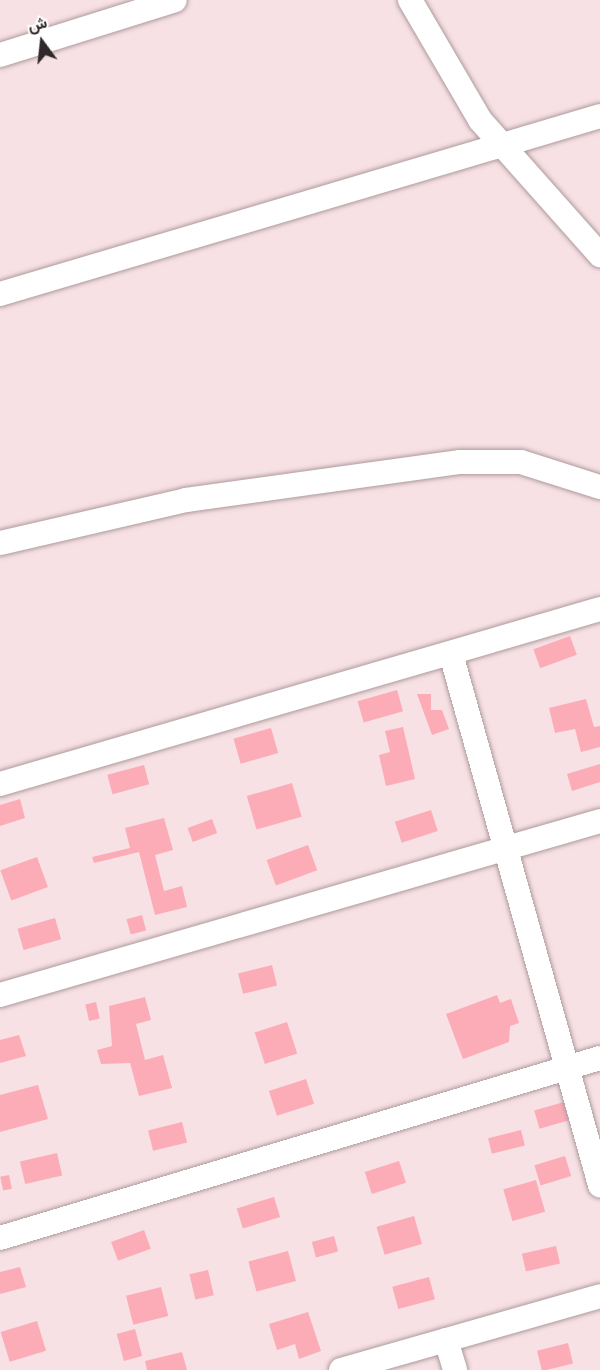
<!DOCTYPE html>
<html>
<head>
<meta charset="utf-8">
<style>
  body { margin:0 }
  #map { position:relative; width:600px; height:1370px; overflow:hidden; background:#f7e1e4; font-family:"Roboto Condensed",Vazirmatn,sans-serif }
  div>[style] { position:absolute }
  .building>* { inset:0; background:#fcacb7; transform-origin:0 0 }
  .roads { filter:drop-shadow(0 0 2px #ae9a9c) drop-shadow(0 0 2px #ae9a9c) }
  .minor>* { height:24px; margin:-12px; padding:0 12px; transform-origin:12px; border-radius:12px; background:#fff }
  span { translate:-50% -50%; white-space:nowrap; text-align:center; line-height:1.15; -webkit-text-stroke:4.5px #fff; paint-order:stroke }
  .north { position:absolute; left:12px; top:12px; width:60px; height:60px; -webkit-text-stroke:4px #fff; paint-order:stroke; rotate:345deg; font-size:16px; font-weight:700; line-height:24px; text-align:center; color:#302829 }
  .north::after { content:''; display:block; margin:auto; width:21px; height:27px; background:#302829; clip-path:polygon(50% 0,100% 100%,50% 72%,0 100%) }
</style>
</head>
<body>
<div id="map">
  <div class="building">
    <div style="left:570px;top:636px;width:20px;height:39px;rotate:70deg"></div>
    <div style="left:397px;top:690px;width:22px;height:41px;rotate:74deg"></div>
    <div style="clip-path:polygon(417px 694px,431px 694px,431px 710px,442px 710px,449px 729px,432px 735px)"></div>
    <div style="clip-path:polygon(586px 699px,594px 727px,600px 726px,600px 747px,581px 752px,575px 729px,555px 733px,549px 708px)"></div>
    <div style="clip-path:polygon(403px 727px,415px 779px,386px 786px,379px 755px,390px 752px,385px 731px)"></div>
    <div style="left:271px;top:728px;width:26px;height:39px;rotate:74deg"></div>
    <div style="clip-path:polygon(600px 764px,600px 782px,572px 791px,567px 774px)"></div>
    <div style="left:144px;top:765px;width:20px;height:38px;rotate:75deg"></div>
    <div style="left:292px;top:783px;width:35px;height:47px;rotate:74deg"></div>
    <div style="clip-path:polygon(20px 799px,25px 818px,0 826px,0 805px)"></div>
    <div style="left:431px;top:810px;width:22px;height:38px;rotate:72deg"></div>
    <div style="clip-path:polygon(164px 818px,173px 850px,155px 855px,164px 891px,182px 886px,187px 907px,155px 915px,139px 852px,94px 863px,92px 857px,130px 848px,125px 828px)"></div>
    <div style="left:212px;top:819px;width:15px;height:26px;rotate:70deg"></div>
    <div style="left:308px;top:845px;width:27px;height:44px;rotate:70deg"></div>
    <div style="left:37px;top:857px;width:32px;height:39px;rotate:70deg"></div>
    <div style="left:142px;top:915px;width:16px;height:16px;rotate:75deg"></div>
    <div style="left:55px;top:918px;width:22px;height:39px;rotate:74deg"></div>
    <div style="left:272px;top:965px;width:21px;height:35px;rotate:76deg"></div>
    <div style="clip-path:polygon(497px 995px,500px 1003px,511px 999px,519px 1023px,510px 1026px,509px 1042px,463px 1059px,446px 1014px)"></div>
    <div style="clip-path:polygon(145px 997px,151px 1020px,136px 1024px,145px 1060px,163px 1055px,172px 1088px,139px 1096px,130px 1063px,101px 1064px,97px 1050px,112px 1046px,109px 1006px)"></div>
    <div style="left:96px;top:1002px;width:17px;height:11px;rotate:77deg"></div>
    <div style="left:287px;top:1022px;width:33px;height:34px;rotate:72deg"></div>
    <div style="clip-path:polygon(19px 1035px,26px 1056px,0 1063px,0 1040px)"></div>
    <div style="left:306px;top:1079px;width:26px;height:39px;rotate:72deg"></div>
    <div style="clip-path:polygon(38px 1085px,48px 1119px,0 1132px,0 1095px)"></div>
    <div style="left:564px;top:1102px;width:19px;height:31px;rotate:74deg"></div>
    <div style="left:182px;top:1122px;width:21px;height:35px;rotate:76deg"></div>
    <div style="left:521px;top:1130px;width:16px;height:34px;rotate:76deg"></div>
    <div style="left:57px;top:1153px;width:23px;height:38px;rotate:77deg"></div>
    <div style="left:565px;top:1156px;width:21px;height:32px;rotate:73deg"></div>
    <div style="left:399px;top:1161px;width:23px;height:36px;rotate:72deg"></div>
    <div style="left:9px;top:1175px;width:14px;height:9px;rotate:78deg"></div>
    <div style="left:536px;top:1180px;width:33px;height:34px;rotate:74deg"></div>
    <div style="left:274px;top:1197px;width:21px;height:39px;rotate:73deg"></div>
    <div style="left:414px;top:1216px;width:29px;height:39px;rotate:74deg"></div>
    <div style="left:144px;top:1230px;width:20px;height:35px;rotate:70deg"></div>
    <div style="left:334px;top:1236px;width:16px;height:23px;rotate:75deg"></div>
    <div style="left:556px;top:1246px;width:18px;height:35px;rotate:77deg"></div>
    <div style="left:288px;top:1251px;width:31px;height:41px;rotate:75deg"></div>
    <div style="clip-path:polygon(20px 1267px,26px 1287px,0 1294px,0 1272px)"></div>
    <div style="left:208px;top:1270px;width:26px;height:19px;rotate:77deg"></div>
    <div style="left:429px;top:1277px;width:23px;height:38px;rotate:75deg"></div>
    <div style="left:161px;top:1287px;width:30px;height:36px;rotate:76deg"></div>
    <div style="clip-path:polygon(308px 1312px,321px 1351px,299px 1359px,295px 1344px,277px 1350px,269px 1324px)"></div>
    <div style="left:37px;top:1321px;width:31px;height:38px;rotate:73deg"></div>
    <div style="left:135px;top:1329px;width:28px;height:19px;rotate:75deg"></div>
    <div style="left:568px;top:1343px;width:21px;height:32px;rotate:76deg"></div>
    <div style="clip-path:polygon(182px 1352px,187px 1370px,147px 1370px,145px 1361px)"></div>
  </div>
  <div class="roads">
    <div class="minor">
      <div style="left:410px;top:0;width:139px;rotate:59.7deg"></div>
      <div style="left:480px;top:120px;width:181px;rotate:48.4deg"></div>
      <div style="left:0;top:55px;width:183px;rotate:-17.4deg"></div>
      <div style="left:0;top:294px;width:626px;rotate:-16.52deg"></div>
      <div style="left:0;top:543px;width:191px;rotate:-13deg"></div>
      <div style="left:186px;top:500px;width:277px;rotate:-7.9deg"></div>
      <div style="left:460px;top:462px;width:61px"></div>
      <div style="left:521px;top:462px;width:83px;rotate:17.6deg"></div>
      <div style="left:451px;top:654px;width:552px;rotate:74.33deg"></div>
      <div style="left:0;top:784px;width:625px;rotate:-16.26deg"></div>
      <div style="left:0;top:995px;width:625px;rotate:-16.17deg"></div>
      <div style="left:0;top:1238px;width:626px;rotate:-16.7deg"></div>
      <div style="left:446px;top:1340px;width:31px;rotate:73deg"></div>
      <div style="left:341px;top:1370px;width:269px;rotate:-15.9deg"></div>
    </div>
  </div>
  <div class="north">ش</div>
</div>
</body>
</html>
